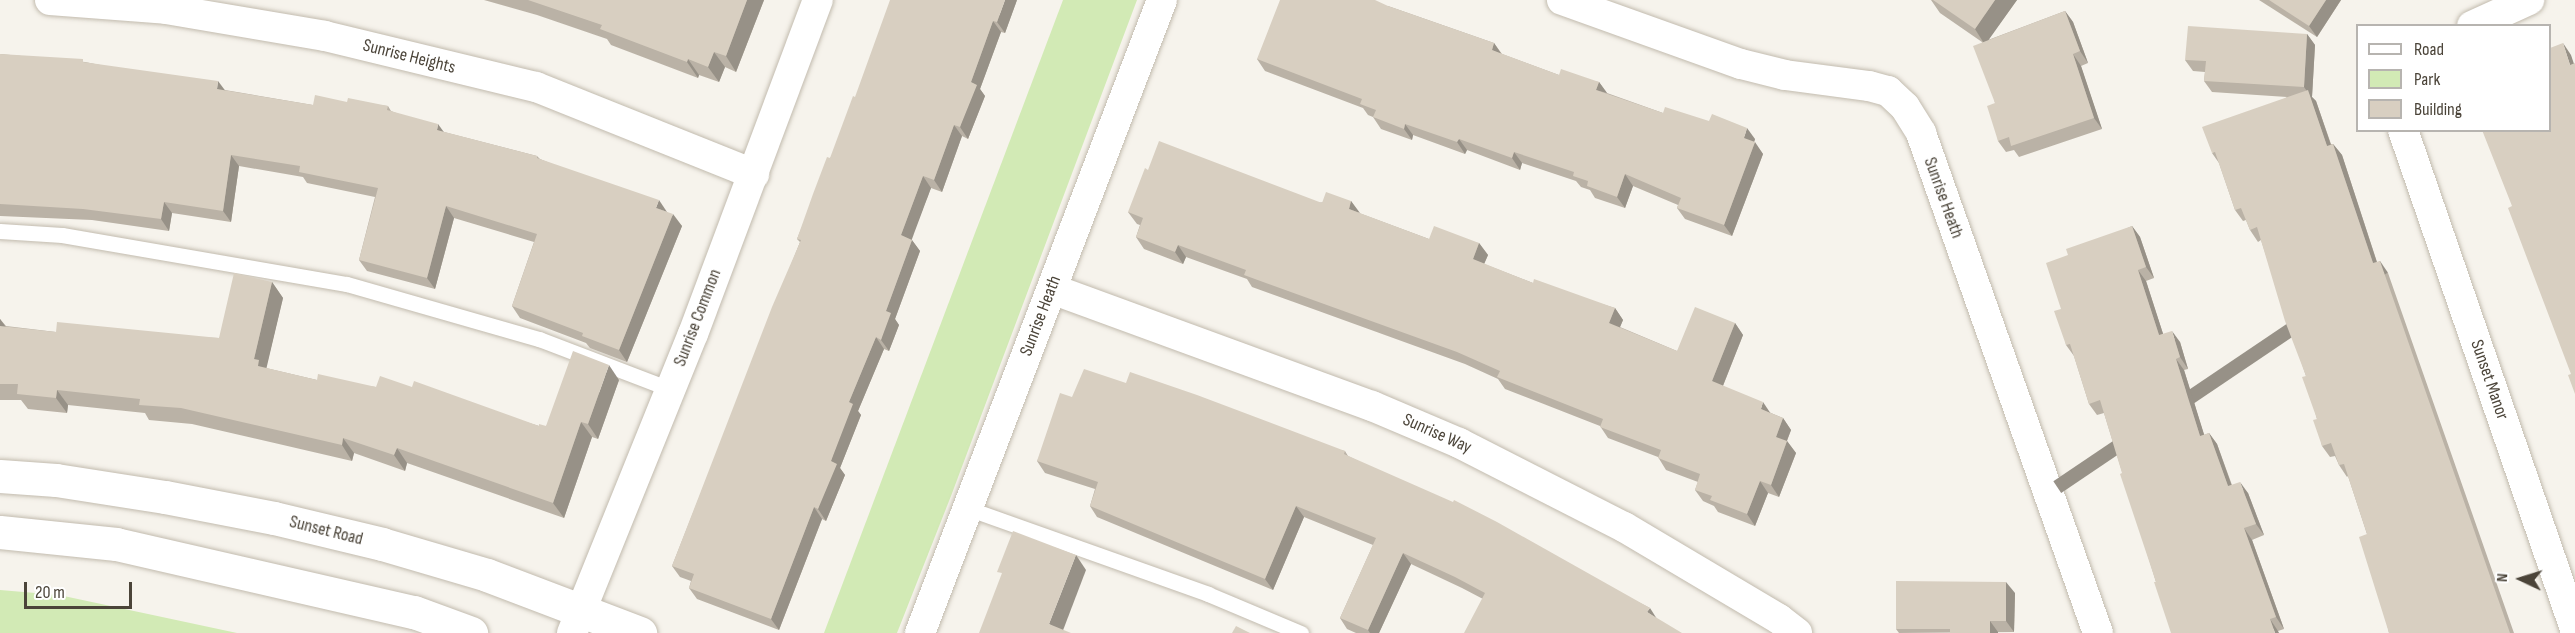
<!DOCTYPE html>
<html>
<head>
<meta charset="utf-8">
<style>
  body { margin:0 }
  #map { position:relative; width:2575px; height:633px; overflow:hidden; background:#f6f3ec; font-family:"Sofia Sans Condensed",sans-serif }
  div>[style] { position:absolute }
  .green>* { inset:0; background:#d2eab5 }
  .roads { filter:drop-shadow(0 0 2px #c2bbae) drop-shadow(0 0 2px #c2bbae) }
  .service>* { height:15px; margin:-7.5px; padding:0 7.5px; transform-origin:7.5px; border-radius:7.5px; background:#fff }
  .minor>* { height:30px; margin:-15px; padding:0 15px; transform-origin:15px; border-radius:15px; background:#fff }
  .tertiary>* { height:33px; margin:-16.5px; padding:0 16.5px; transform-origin:16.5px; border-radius:16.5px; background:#fff }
  .wall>* { inset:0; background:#bab2a6 }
  .shaded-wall>* { inset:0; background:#979187; transform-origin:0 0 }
  .building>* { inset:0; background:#d8cfc1 }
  span { translate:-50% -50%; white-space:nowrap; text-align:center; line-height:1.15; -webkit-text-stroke:5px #fff; paint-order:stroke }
  .street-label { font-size:18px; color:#4b4439 }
  .legend { position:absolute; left:2356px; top:24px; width:195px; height:108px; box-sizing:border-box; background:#fff; border:2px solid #b7b4b0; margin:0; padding:8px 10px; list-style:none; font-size:18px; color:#4b4439 }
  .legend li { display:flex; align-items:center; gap:12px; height:30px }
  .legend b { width:30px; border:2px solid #b7b4b0 }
  .north { position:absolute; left:2491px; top:549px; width:60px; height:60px; -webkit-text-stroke:4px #fff; paint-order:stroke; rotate:274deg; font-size:16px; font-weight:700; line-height:24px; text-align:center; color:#4b4439 }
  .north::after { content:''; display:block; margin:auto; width:21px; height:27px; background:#4b4439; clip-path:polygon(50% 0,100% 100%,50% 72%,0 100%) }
  .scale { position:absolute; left:24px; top:582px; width:108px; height:27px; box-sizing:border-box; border:3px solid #4b4439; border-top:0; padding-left:8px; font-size:18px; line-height:21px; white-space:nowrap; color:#4b4439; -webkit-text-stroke:4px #fff; paint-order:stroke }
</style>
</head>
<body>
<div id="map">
  <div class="green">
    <div style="clip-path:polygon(1063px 0,1137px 0,951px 496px,897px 633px,824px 633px)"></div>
    <div style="clip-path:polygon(0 590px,59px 595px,237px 633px,0 633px)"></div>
  </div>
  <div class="roads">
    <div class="service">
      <div style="left:0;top:231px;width:62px;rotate:3.7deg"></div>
      <div style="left:62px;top:235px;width:289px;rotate:9.8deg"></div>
      <div style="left:347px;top:284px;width:200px;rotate:16deg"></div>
      <div style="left:539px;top:339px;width:140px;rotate:20.9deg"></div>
      <div style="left:967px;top:508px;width:256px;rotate:19.6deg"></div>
      <div style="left:1208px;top:594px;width:101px;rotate:22.8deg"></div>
    </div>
    <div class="minor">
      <div style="left:50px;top:0;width:116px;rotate:4.4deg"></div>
      <div style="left:166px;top:9px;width:161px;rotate:9.6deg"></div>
      <div style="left:325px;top:36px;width:217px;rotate:13.6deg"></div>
      <div style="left:536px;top:87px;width:235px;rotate:21.8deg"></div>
      <div style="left:1562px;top:0;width:190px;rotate:19.7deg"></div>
      <div style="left:1741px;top:64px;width:45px;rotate:14deg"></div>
      <div style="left:1785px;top:75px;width:85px;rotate:7.5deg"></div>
      <div style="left:1869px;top:86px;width:20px;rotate:15deg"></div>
      <div style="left:1888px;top:91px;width:23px;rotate:43deg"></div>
      <div style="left:1905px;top:107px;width:31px;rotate:58deg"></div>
      <div style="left:1921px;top:133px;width:530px;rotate:70.51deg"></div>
      <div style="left:2472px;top:26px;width:63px;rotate:-24.5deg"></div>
      <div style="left:2403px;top:130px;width:528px;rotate:70.98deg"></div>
      <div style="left:1052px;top:289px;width:341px;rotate:20.1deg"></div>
      <div style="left:1372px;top:406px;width:95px;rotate:23deg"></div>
      <div style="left:1459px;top:443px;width:185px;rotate:27deg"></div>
      <div style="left:1624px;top:527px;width:180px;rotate:30.7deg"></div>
      <div style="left:1779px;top:619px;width:23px;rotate:38deg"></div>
      <div style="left:572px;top:633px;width:323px;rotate:-68deg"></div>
      <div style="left:693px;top:334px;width:357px;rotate:-69.5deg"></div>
      <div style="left:920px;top:633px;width:678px;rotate:-69.08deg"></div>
    </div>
    <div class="tertiary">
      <div style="left:0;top:476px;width:56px;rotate:4.1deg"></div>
      <div style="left:56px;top:480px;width:110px;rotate:8.9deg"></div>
      <div style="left:165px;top:497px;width:111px;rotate:10.9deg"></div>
      <div style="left:274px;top:518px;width:111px;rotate:13.5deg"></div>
      <div style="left:382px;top:544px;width:109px;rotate:16.4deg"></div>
      <div style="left:487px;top:575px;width:164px;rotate:20.8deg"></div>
      <div style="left:0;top:532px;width:117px;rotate:5.9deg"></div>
      <div style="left:116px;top:544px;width:306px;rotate:12.9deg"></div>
      <div style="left:414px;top:612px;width:61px;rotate:20.2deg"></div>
    </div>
  </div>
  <div class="wall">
    <div style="clip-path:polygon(484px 0,764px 0,736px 72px,725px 67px,719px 82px,699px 75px,698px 78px,611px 45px,607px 39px,537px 15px)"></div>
    <div style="clip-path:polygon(1017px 0,1005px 33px,1001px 32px,980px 89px,985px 96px,968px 139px,962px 136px,942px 192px,931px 188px,911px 239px,920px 251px,895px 319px,899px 325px,889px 351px,884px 349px,858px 411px,861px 415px,840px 468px,845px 475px,826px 521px,822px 519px,779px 630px,697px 599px,689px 588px,691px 581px,680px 577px,672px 566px,800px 242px,797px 239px,830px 158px)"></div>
    <div style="clip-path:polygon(1931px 0,2017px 0,1988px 40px,2065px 11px,2073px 22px,2088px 63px,2081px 66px,2102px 129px,2019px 157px,2014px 150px,2006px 152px,1998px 141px,1995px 103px,1982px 42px,1940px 13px)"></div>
    <div style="clip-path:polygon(2259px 0,2341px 0,2317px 37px)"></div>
    <div style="clip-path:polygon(1388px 6px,1494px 43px,1502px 54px,1559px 75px,1599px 82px,1607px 93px,1663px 113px,1755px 139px,1754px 142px,1763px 154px,1732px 236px,1685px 219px,1677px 208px,1678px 205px,1633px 186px,1625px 208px,1595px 198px,1590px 190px,1581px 187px,1576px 181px,1522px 163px,1520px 170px,1467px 150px,1465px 154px,1413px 135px,1412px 140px,1381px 129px,1373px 117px,1368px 115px,1363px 108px,1265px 71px,1257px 59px)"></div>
    <div style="clip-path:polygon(2307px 34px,2315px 45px,2312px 97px,2316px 101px,2331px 144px,2333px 144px,2342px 155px,2377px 262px,2388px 273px,2514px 633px,2389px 633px,2367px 534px,2348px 476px,2347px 477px,2339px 465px,2335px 456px,2330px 457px,2322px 446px,2317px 419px,2306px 376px,2261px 240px,2258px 242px,2250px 230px,2246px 220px,2243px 221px,2235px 210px,2219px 163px,2212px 153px,2287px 97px,2212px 92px,2204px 81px,2205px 72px,2193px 71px,2185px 60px)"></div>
    <div style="clip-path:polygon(0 54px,85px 62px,225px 90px,313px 105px,347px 102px,388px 106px,391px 111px,444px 132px,537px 156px,540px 159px,667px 212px,682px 226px,627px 362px,590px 348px,586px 343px,520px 318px,512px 306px,534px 242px,454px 218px,435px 289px,367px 271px,359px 260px,375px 197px,307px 183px,303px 177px,239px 166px,231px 222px,172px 213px,169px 231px,92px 220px,0 216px)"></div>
    <div style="clip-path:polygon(1351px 201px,1359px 213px,1429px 239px,1479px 243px,1488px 255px,1484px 264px,1533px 283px,1615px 308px,1623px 320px,1620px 327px,1677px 351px,1735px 323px,1743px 335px,1723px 386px,1771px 413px,1783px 418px,1791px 430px,1787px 441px,1796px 453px,1779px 497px,1768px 493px,1755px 526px,1718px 512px,1714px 506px,1703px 501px,1695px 490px,1698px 482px,1666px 470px,1658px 457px,1608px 438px,1600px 426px,1505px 389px,1498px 379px,1465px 364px,1252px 287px,1247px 279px,1186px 257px,1183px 264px,1144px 249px,1136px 237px,1140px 225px,1137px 224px,1128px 212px)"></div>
    <div style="clip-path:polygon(2132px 226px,2140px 237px,2154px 278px,2146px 281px,2163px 334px,2180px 342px,2188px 369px,2184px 370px,2204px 435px,2209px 433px,2217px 444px,2232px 485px,2248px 493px,2264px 535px,2252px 540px,2284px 629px,2278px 631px,2156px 582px,2104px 413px,2097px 415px,2089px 404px,2074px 356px,2066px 345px,2061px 309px,2068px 255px)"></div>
    <div style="clip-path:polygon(272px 282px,283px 298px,266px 368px,317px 380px,376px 387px,412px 387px,539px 426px,546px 426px,619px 380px,598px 439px,592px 437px,564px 518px,407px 463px,405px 471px,354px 453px,352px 461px,192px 424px,149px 420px,145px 413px,68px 405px,67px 413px,28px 409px,21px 400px,0 400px,0 319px,6px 326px,56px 332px,219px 338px)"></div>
    <div style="clip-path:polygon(1072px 397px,1345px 451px,1348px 456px,1650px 608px,1483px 599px,1462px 588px,1411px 564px,1379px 633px,1356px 633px,1347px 629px,1340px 618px,1373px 545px,1304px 517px,1273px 590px,1097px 517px,1090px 506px,1095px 489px,1045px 473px,1037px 461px)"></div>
    <div style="clip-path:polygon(2015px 593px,2014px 632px,1899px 633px,1896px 629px)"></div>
  </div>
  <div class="shaded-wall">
    <div style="clip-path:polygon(747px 0,764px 0,736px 72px,726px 56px)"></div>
    <div style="clip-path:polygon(1005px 0,1017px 0,1005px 33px,997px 22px)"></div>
    <div style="clip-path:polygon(1995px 0,2017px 0,1985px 45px,1975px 29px)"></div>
    <div style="clip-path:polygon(2326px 0,2341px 0,2317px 37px,2309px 26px)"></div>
    <div style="clip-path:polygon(2065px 11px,2073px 22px,2088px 63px,2080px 51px)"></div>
    <div style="clip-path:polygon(993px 21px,1001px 32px,980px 89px,985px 96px,968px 139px,960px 127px,971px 82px)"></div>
    <div style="clip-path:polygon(2307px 34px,2315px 45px,2312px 97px,2316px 101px,2335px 157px,2327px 146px,2309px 94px,2304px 87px)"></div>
    <div style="clip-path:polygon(1494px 43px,1502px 55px,1492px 50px)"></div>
    <div style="clip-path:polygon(2563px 43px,2571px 55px,2575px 67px,2570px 65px)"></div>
    <div style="clip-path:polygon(714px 52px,725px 67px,719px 82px,708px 67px)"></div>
    <div style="clip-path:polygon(2073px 54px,2081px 66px,2102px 129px,2094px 118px)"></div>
    <div style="clip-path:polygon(688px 59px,699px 75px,698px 78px,687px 62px)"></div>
    <div style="clip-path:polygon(218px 81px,227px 93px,217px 89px)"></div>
    <div style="clip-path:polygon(1599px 82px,1607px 93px,1596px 90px)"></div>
    <div style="clip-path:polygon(438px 124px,446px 135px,437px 130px)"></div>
    <div style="clip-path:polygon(1405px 124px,1413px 135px,1412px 140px,1404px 129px)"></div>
    <div style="clip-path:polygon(954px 125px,962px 136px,942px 192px,934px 180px)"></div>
    <div style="clip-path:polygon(1747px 128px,1755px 139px,1752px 149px,1744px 138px)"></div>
    <div style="clip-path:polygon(1459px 139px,1467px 150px,1465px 154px,1457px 142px)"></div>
    <div style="clip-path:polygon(1755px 142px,1763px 154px,1732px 236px,1724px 225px)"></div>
    <div style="clip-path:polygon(2333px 144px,2342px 155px,2381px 275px,2373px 263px)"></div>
    <div style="clip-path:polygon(1514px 152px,1522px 163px,1520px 170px,1512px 158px)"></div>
    <div style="clip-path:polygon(231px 155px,239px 166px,231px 222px,223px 211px)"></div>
    <div style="clip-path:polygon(1625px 174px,1633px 186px,1625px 208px,1617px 197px)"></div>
    <div style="clip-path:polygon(923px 176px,931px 188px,909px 247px,901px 235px)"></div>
    <div style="clip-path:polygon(659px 200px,667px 212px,656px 208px)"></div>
    <div style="clip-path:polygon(1351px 201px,1360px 213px,1349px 209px)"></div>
    <div style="clip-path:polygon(164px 202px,172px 213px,169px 231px,161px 219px)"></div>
    <div style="clip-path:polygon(446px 206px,454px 218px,435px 289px,427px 278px)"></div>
    <div style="clip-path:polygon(673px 214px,682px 226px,627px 362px,619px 350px)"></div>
    <div style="clip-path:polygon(2132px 226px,2140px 237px,2154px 278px,2146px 267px)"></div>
    <div style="clip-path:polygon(912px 240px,920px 251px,895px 319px,899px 325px,889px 351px,881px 340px,886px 311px)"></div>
    <div style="clip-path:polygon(1479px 243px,1488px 255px,1481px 271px,1473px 259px)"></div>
    <div style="clip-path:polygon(1178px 245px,1186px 257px,1183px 264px,1175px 252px)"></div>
    <div style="left:2380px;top:261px;width:14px;height:394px;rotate:56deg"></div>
    <div style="clip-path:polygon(2138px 270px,2146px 281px,2167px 346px,2159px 335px)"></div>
    <div style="clip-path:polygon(272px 282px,283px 298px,266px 370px,258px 366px,254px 359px)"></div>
    <div style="clip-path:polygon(1615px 308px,1623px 320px,1617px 334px,1609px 323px)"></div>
    <div style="clip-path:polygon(0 319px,11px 334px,0 326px)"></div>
    <div style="clip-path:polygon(1735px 323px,1743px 335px,1720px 393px,1712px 381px)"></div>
    <div style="clip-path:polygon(2172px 331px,2180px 342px,2188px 369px,2180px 357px)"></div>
    <div style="clip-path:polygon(876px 337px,884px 349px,858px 411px,861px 415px,840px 468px,845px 475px,826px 521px,818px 509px,831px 461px,849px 402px)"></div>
    <div style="clip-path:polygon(2176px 359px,2184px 370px,2208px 447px,2200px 436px)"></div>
    <div style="clip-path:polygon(609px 365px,619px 380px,598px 439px,588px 424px)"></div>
    <div style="clip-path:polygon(57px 390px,68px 405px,67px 413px,56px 398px)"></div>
    <div style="clip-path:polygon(1763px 402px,1771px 414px,1761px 409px)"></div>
    <div style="clip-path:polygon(1783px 418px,1791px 430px,1784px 448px,1776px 437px)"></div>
    <div style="clip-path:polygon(581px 422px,592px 437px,564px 518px,553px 503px)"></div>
    <div style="clip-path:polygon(2209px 433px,2217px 444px,2236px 498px,2228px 486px)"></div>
    <div style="clip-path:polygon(343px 438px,354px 453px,352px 461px,342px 445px)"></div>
    <div style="clip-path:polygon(1787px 441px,1796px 453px,1779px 497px,1771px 485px)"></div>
    <div style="clip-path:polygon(397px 448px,407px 463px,405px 471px,394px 455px)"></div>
    <div style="clip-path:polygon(1760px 481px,1768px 493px,1755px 526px,1747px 514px)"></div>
    <div style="clip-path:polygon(2240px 482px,2248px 493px,2264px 535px,2256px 524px)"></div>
    <div style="clip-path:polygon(1296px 506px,1304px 517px,1273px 590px,1265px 579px)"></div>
    <div style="clip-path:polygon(814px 507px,822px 519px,779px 630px,771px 619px)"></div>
    <div style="clip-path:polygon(2244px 528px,2252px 540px,2284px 629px,2276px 617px)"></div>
    <div style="clip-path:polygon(1403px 553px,1411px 564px,1379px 633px,1370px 633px,1368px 630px)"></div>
    <div style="clip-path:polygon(1076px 555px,1086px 570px,1062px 633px,1049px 624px)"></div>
    <div style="clip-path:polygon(2006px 582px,2015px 593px,2014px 632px,2006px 621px)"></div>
    <div style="clip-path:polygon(1650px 608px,1657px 619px,1647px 612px)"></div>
    <div style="clip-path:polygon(2270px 619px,2278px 631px,2279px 633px,2275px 633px)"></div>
    <div style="clip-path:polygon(1990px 621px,1998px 632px,1998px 633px,1990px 633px)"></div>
  </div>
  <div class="building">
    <div style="clip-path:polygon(528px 0,747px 0,726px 56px,714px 52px,708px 67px,688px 59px,687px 62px,600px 29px,602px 25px)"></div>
    <div style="clip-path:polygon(890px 0,1005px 0,997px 22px,993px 21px,971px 82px,977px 85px,960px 127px,954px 125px,934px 180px,923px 176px,901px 235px,912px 240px,886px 311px,891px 313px,881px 340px,876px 337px,849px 402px,853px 404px,831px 461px,837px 464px,818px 509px,814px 507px,771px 619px,689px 588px,694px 574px,672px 566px,772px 307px,801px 240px,797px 239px,813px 194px,827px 157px,830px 158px,853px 96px,855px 97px)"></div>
    <div style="clip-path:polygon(1280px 0,1375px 0,1388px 6px,1494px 43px,1492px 50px,1559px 75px,1561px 69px,1599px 82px,1596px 90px,1663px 113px,1665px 107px,1709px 121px,1712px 114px,1747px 128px,1744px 138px,1755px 142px,1724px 225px,1677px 208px,1681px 198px,1625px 174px,1617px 197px,1587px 186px,1588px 181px,1573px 176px,1574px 172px,1514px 152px,1512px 158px,1459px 139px,1457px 142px,1405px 124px,1404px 129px,1373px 117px,1376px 110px,1360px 104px,1362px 99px,1257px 59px)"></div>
    <div style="clip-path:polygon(1933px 0,1995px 0,1975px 29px)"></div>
    <div style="clip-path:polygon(2269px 0,2326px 0,2309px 26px)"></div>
    <div style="clip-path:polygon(2065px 11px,2080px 51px,2073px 54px,2094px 118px,2011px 146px,2009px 137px,1998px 141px,1987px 106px,1995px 103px,1973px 46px)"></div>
    <div style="clip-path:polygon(2188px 26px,2307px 34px,2304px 87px,2204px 81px,2206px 61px,2185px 60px)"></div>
    <div style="clip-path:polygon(2563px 43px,2570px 65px,2575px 63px,2575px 394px,2568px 375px,2571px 374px,2508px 208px,2512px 206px,2482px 130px,2550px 130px,2550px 48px)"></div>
    <div style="clip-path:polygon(0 54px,83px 59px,83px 62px,218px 81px,217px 89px,313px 105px,315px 95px,347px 102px,348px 98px,388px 106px,387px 110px,438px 124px,437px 130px,537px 156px,537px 158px,659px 200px,656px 208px,673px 214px,619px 350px,582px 336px,583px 333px,512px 306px,537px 234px,446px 206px,427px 278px,359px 260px,378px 188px,299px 172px,300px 166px,231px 155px,223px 211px,164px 202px,161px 219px,83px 209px,0 204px)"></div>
    <div style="clip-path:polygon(2308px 90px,2327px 146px,2333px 144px,2373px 263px,2380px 261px,2510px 633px,2389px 633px,2359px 537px,2367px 534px,2344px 464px,2339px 465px,2331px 443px,2322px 446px,2313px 420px,2317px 419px,2302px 377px,2306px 376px,2285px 321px,2257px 227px,2250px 230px,2241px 208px,2235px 210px,2215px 152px,2212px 153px,2202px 127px)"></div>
    <div style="clip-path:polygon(1159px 141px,1322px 203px,1326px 192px,1351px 201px,1349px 209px,1429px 239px,1434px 226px,1479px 243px,1473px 259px,1533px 283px,1534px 279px,1615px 308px,1609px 323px,1677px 351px,1695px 307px,1735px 323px,1712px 381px,1763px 402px,1761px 409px,1783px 418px,1776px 437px,1787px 441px,1771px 485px,1760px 481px,1747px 514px,1710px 500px,1712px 496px,1695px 490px,1700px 474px,1658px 458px,1661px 450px,1600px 427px,1603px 419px,1497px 377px,1500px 371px,1457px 352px,1244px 275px,1246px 270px,1178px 245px,1175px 252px,1136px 237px,1143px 218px,1128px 212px,1145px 168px,1148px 170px)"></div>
    <div style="clip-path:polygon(2132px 226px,2146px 267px,2138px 270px,2159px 335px,2172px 331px,2180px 357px,2176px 359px,2200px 436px,2209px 433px,2228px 486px,2240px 482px,2256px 524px,2244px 528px,2276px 617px,2270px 619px,2275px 633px,2171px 633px,2154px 582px,2156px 582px,2120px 474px,2122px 473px,2100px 400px,2089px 404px,2070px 344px,2066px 345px,2054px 311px,2061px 309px,2046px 263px,2068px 255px,2066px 249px)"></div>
    <div style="clip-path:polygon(234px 273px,272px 282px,254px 359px,259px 360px,258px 366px,317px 380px,318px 374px,376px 387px,380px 376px,412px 387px,414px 381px,539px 426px,539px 424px,546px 426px,573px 351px,609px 365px,588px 424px,581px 422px,553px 503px,397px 448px,394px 455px,343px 438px,342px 445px,181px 408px,139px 405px,140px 399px,57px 390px,56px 398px,17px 394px,18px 384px,0 384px,0 319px,0 326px,56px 332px,57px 322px,219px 338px)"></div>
    <div style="clip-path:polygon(1084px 369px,1126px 383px,1130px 372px,1197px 395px,1345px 451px,1344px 454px,1453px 502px,1454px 500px,1497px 522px,1650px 608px,1647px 612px,1682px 633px,1464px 633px,1485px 593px,1455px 577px,1403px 553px,1368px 630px,1340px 618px,1376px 538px,1296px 506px,1265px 579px,1090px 506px,1098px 482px,1037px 461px,1060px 393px,1072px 397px)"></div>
    <div style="clip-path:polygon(1013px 531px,1076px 555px,1049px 624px,1071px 633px,979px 633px,1002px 573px,997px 572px)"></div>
    <div style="clip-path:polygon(1896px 581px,2006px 582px,2006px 621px,1990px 621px,1990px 633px,1950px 633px,1950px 629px,1896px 629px)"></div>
    <div style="clip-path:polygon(1236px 626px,1250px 633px,1232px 633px)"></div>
  </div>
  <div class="street-label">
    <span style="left:409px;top:57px;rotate:14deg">Sunrise Heights</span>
    <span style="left:1943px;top:198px;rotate:70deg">Sunrise Heath</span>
    <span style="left:1041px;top:316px;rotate:-69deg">Sunrise Heath</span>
    <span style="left:698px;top:318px;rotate:-69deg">Sunrise Common</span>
    <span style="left:2489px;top:380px;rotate:71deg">Sunset Manor</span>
    <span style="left:1437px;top:434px;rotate:24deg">Sunrise Way</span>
    <span style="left:326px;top:531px;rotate:14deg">Sunset Road</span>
  </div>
  <ul class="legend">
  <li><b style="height:8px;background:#fff"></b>Road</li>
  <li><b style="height:16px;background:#d2eab5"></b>Park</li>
  <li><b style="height:16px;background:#d8cfc1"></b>Building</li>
  </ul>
  <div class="north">N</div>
  <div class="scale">20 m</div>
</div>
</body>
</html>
